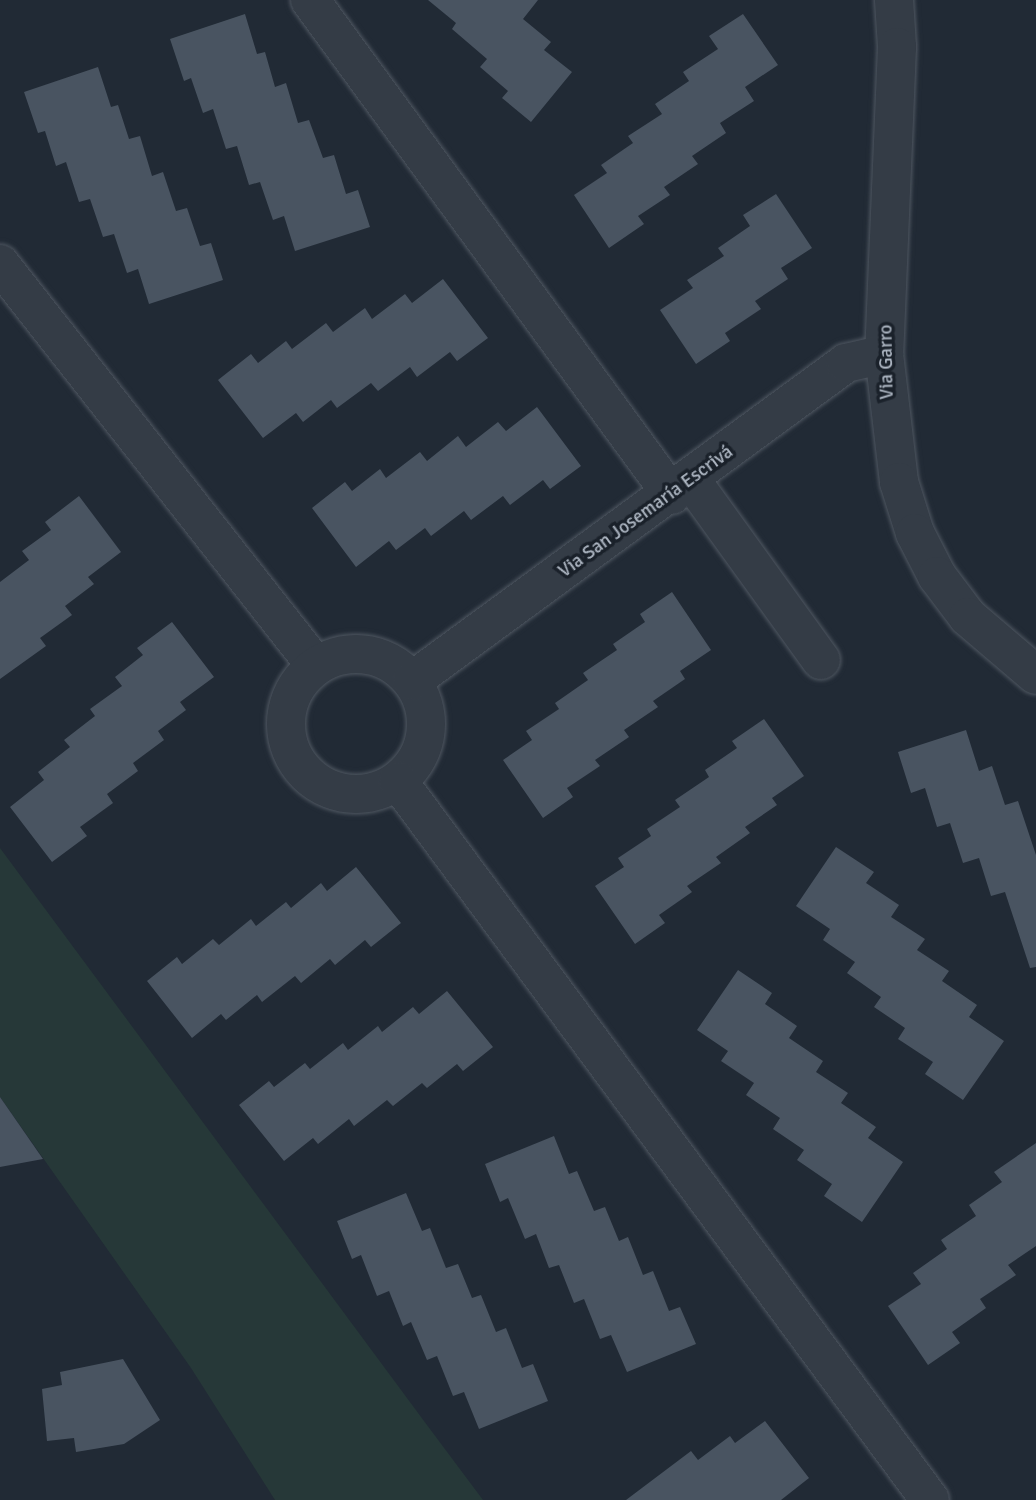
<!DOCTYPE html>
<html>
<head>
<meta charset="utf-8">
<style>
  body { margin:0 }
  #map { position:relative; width:1036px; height:1500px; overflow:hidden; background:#212a35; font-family:Signika,sans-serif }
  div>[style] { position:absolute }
  .green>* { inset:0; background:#263838 }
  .building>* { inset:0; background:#495461 }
  .roads { filter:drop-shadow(0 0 2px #4f5761) drop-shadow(0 0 2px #4f5761) }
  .street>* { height:38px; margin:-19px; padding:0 19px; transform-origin:19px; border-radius:19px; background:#343c46 }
  .street>.ring { margin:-19px; padding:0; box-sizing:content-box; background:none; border:38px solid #343c46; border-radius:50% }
  span { translate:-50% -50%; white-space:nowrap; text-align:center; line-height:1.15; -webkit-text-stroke:7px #1a212a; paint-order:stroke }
  .street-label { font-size:19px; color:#aeb7c3 }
</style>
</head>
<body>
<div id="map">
  <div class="green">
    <div style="clip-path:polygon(0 848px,424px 1421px,483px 1500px,275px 1500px,191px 1368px,0 1097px)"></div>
  </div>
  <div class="building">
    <div style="clip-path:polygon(428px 0,538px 0,523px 19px,551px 42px,544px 50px,572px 72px,531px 122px,502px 98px,508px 91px,480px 67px,487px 59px,452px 29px,456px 23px)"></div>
    <div style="clip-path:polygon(245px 14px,257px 54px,265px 52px,275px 87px,286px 83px,298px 123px,309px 120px,323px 158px,334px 155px,346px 194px,358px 190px,370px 227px,295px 251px,284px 216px,273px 220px,260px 182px,249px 185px,237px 146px,226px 149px,213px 109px,203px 113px,191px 78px,184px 81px,170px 39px)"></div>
    <div style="clip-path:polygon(743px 14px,778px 65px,745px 87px,754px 101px,720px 123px,726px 133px,692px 156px,698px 164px,664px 187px,670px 195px,638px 216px,644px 224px,609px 248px,574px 195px,607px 173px,601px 165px,633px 143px,628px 136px,662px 114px,655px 104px,689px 81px,683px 72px,718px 49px,709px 36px)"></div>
    <div style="clip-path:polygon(98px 67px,111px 107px,118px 105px,129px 139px,140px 136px,152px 176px,163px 172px,176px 211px,187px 208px,200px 246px,211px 243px,223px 280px,149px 304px,138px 269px,127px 273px,114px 234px,103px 237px,90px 199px,79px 202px,66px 162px,56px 166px,45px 131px,38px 133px,24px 92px)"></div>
    <div style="clip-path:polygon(776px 194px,812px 248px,781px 268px,788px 279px,755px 301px,761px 309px,725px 333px,730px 341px,696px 364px,660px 310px,693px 288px,687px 280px,724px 256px,718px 248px,750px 226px,743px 215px)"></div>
    <div style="clip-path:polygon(443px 279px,488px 338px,457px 361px,450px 352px,417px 377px,410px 367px,378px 391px,371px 383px,337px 408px,331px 400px,303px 422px,296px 413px,263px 438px,218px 380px,251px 354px,258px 363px,286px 341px,292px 349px,326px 323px,333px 332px,365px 308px,372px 319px,405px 294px,412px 303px)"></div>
    <div style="clip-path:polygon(537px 407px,581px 466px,550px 489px,543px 480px,510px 505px,503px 496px,471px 520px,464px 511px,431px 536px,425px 528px,396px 550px,389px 541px,356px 567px,312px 508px,345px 482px,352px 491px,380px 469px,386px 478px,420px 452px,427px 461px,458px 436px,466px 447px,498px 422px,506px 431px)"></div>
    <div style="clip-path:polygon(79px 496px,121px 552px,88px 577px,94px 584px,65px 606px,72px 615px,40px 638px,46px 646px,0 679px,0 582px,29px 560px,22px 551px,51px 530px,45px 522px)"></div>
    <div style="clip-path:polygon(672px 592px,711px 650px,680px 671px,685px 679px,653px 701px,658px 707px,624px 730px,629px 737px,595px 760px,600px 766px,567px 788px,573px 797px,543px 818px,503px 760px,532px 740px,526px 731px,559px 709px,555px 703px,588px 680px,583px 673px,617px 650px,613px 644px,645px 622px,640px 614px)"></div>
    <div style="clip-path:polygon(172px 622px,214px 677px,180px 702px,186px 710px,158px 731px,164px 740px,133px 763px,138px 771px,107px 794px,113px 803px,80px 827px,87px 836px,52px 862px,10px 807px,44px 780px,38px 772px,70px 747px,64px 740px,95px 716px,90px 709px,122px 686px,115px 677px,143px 655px,137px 648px)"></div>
    <div style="clip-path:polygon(764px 719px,804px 776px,772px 798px,777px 805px,745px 827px,750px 833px,716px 857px,721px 863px,687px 886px,692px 892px,659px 915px,665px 923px,635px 944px,595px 886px,624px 867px,618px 858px,651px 836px,647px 829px,680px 807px,675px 800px,709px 777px,705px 770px,737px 748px,732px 741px)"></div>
    <div style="clip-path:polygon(966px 730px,979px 771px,992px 766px,1005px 805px,1018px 801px,1036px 855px,1036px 967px,1030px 968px,1005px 892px,991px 896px,979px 858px,963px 863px,950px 823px,937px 827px,925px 788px,911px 793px,898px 752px)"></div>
    <div style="clip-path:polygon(836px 847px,874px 872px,866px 883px,899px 905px,891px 917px,925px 939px,917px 950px,949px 971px,942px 981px,977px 1005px,969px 1017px,1004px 1041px,963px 1100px,925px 1074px,933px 1062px,898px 1039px,905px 1028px,874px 1007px,881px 997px,847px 973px,855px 962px,823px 940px,830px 929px,796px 906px)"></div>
    <div style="clip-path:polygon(356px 867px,401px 923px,371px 947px,365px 940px,335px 965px,330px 959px,301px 983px,295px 976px,262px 1002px,257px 995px,226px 1020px,221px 1014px,192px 1038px,147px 981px,177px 957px,182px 964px,213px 939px,219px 945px,251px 919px,256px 926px,286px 902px,291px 908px,321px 883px,327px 891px)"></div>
    <div style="clip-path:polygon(738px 970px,772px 993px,765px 1004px,797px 1026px,789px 1038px,823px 1061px,816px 1072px,848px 1093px,841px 1103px,876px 1127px,868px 1138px,903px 1162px,862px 1222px,824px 1196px,832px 1184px,797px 1160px,804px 1150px,773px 1129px,780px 1118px,746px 1095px,754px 1083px,721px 1061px,728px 1051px,697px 1030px)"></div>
    <div style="clip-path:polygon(447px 991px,493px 1047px,463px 1071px,457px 1064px,427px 1088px,422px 1083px,393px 1106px,387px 1100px,354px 1126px,349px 1119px,318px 1144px,313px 1138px,284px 1161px,239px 1105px,269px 1081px,274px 1087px,305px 1063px,310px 1069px,343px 1043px,348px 1050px,378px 1026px,382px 1032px,413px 1007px,419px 1014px)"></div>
    <div style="clip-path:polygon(0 1097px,43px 1159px,0 1167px)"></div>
    <div style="clip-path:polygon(554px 1136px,569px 1174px,577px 1171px,594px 1211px,605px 1207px,619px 1241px,628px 1237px,643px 1275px,653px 1271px,669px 1311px,680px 1307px,696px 1344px,627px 1372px,611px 1335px,600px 1339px,584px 1299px,574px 1303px,559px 1265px,549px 1268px,536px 1234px,525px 1239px,508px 1198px,500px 1202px,485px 1164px)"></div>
    <div style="clip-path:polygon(1036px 1143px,1036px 1246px,1008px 1265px,1016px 1275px,980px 1299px,986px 1308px,952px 1332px,960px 1343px,928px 1365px,888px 1306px,921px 1284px,913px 1273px,947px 1249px,941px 1240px,976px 1216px,969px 1205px,1002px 1182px,994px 1172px)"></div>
    <div style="clip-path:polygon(406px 1193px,422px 1231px,430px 1228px,446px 1268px,458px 1264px,472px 1298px,481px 1295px,496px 1332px,506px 1328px,522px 1368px,533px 1364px,548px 1401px,479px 1429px,464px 1392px,453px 1396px,437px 1356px,427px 1360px,411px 1322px,403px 1326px,389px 1291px,377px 1296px,361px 1255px,352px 1259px,337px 1221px)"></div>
    <div style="clip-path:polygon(123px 1359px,160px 1420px,124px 1444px,76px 1452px,74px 1438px,47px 1441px,42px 1389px,62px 1385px,60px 1372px)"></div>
    <div style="clip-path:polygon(765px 1421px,809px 1478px,781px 1500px,626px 1500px,691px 1451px,698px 1460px,730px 1436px,735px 1443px)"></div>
  </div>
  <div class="roads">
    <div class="street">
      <div style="left:310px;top:0;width:613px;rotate:53.82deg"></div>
      <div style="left:894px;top:0;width:47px;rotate:86.3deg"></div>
      <div style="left:897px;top:47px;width:307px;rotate:92.4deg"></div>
      <div style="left:884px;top:354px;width:129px;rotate:83.3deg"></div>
      <div style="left:899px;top:482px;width:53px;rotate:72.6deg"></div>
      <div style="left:915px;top:533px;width:48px;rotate:62.9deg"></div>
      <div style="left:937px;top:576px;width:51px;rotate:52.9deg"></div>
      <div style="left:968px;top:617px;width:89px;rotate:40.5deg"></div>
      <div style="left:0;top:264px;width:511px;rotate:51.83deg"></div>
      <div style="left:691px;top:480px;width:222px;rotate:54.2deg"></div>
      <div class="ring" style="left:286px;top:654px;width:102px;height:102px"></div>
      <div style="left:412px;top:681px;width:538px;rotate:-36.23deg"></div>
      <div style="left:846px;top:363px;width:39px;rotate:-13deg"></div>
      <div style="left:398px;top:781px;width:894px;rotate:53.5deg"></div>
    </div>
  </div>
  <div class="street-label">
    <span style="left:887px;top:362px;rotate:-91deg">Via Garro</span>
    <span style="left:646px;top:512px;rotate:-36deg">Via San Josemaría Escrivá</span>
  </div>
</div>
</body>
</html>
